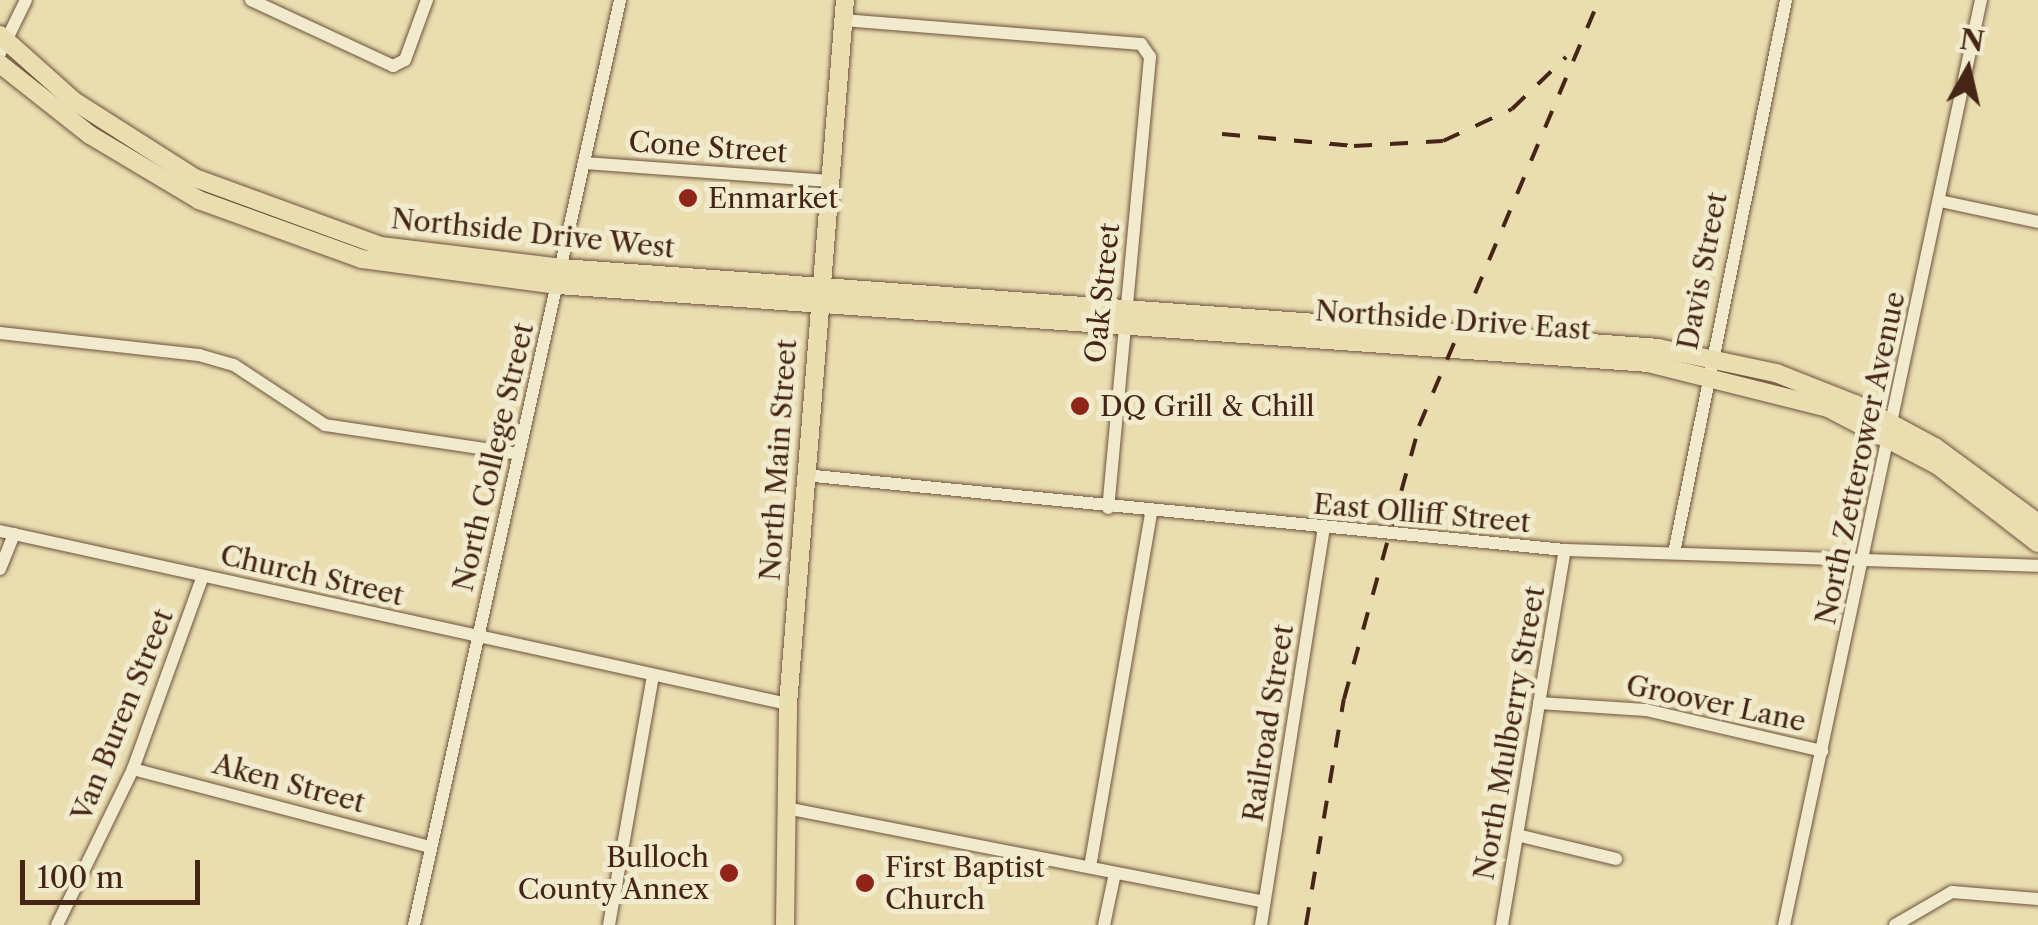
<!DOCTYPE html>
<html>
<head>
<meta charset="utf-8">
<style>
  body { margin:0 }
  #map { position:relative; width:2038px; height:925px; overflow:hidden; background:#eadeb0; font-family:"Libre Caslon Text",serif }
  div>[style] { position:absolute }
  .roads { filter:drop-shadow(0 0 2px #6e533c) drop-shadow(0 0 2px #6e533c) }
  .minor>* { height:12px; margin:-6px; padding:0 6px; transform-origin:6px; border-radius:6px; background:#f1eacc }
  .major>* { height:18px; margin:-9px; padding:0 9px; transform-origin:9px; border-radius:9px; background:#eadeb0 }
  .rail>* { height:4px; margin-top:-2px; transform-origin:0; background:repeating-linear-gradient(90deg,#452516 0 18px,transparent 0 36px) }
  .dots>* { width:28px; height:28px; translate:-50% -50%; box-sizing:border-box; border:5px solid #f1eacc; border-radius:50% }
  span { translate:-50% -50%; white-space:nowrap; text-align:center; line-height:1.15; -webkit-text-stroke:10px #f1eacc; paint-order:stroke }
  .street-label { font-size:28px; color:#452516 }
  .poi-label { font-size:28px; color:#452516 }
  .left { translate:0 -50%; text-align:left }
  .right { translate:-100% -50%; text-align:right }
  .north { position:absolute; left:1918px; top:20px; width:100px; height:100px; -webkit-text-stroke:8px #f1eacc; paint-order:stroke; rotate:8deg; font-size:28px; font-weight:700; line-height:40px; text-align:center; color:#452516 }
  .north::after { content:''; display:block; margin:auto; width:35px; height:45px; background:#452516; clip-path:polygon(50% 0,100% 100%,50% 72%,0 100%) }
  .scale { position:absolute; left:20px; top:860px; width:180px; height:45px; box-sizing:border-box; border:5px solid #452516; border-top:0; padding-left:12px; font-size:30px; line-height:35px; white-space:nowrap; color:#452516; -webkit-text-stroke:8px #f1eacc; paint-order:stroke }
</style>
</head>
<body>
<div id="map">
  <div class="roads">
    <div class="minor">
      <div style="left:251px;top:0;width:157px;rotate:24.9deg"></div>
      <div style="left:393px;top:66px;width:13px;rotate:-27deg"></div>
      <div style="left:405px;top:60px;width:64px;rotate:-69.9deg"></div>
      <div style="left:843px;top:20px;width:299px;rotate:4.6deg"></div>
      <div style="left:1141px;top:44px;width:16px;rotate:55deg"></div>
      <div style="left:1150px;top:57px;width:453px;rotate:95.3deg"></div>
      <div style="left:0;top:53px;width:59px;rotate:-63.9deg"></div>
      <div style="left:584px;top:163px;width:244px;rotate:4.2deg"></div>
      <div style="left:1940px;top:201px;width:100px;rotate:12.1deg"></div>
      <div style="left:0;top:333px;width:200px;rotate:6.3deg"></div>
      <div style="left:199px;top:355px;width:36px;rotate:16deg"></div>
      <div style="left:234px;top:365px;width:109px;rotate:33.4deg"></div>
      <div style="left:325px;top:425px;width:196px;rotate:8.5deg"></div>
      <div style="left:804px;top:475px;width:765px;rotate:5.63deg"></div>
      <div style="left:1565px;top:550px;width:473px;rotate:1.9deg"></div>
      <div style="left:0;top:531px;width:807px;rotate:12.38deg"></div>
      <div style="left:1674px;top:553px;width:564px;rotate:-78.55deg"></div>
      <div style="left:0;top:569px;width:38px;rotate:-68deg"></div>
      <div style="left:1539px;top:703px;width:107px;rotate:3.7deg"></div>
      <div style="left:1646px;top:710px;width:181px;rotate:13.1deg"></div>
      <div style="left:133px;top:769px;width:308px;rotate:14.7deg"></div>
      <div style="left:786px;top:808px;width:487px;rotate:11.1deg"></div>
      <div style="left:1517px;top:835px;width:102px;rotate:13.6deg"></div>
      <div style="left:1090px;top:867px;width:359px;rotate:-80.2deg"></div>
      <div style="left:57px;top:925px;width:174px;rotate:-64deg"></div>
      <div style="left:133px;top:769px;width:205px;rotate:-70.1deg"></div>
      <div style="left:414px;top:925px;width:948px;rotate:-77.44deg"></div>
      <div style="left:609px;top:925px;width:253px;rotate:-80deg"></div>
      <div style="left:1104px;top:925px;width:53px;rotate:-78.1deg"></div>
      <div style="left:1261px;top:925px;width:401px;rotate:-81deg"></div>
      <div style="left:1502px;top:925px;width:380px;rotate:-80.5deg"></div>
      <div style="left:1784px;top:925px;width:946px;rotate:-77.98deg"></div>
      <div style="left:1895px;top:925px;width:66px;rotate:-30.1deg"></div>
      <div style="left:1952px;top:892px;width:86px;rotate:4.7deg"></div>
    </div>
    <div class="major">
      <div style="left:0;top:35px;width:99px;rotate:41.7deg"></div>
      <div style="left:74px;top:101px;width:143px;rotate:32.5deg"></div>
      <div style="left:195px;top:178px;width:198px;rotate:20.1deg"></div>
      <div style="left:381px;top:246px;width:182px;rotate:6.9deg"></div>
      <div style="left:562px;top:268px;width:1099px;rotate:4.17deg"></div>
      <div style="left:1658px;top:348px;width:121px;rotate:12deg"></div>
      <div style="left:1776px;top:373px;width:85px;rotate:21.4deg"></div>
      <div style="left:1855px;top:404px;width:91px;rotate:28.3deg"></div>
      <div style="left:1935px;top:447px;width:128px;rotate:36.4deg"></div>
      <div style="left:0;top:64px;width:115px;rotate:38.3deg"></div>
      <div style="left:90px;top:135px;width:127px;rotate:30.8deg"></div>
      <div style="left:199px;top:200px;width:173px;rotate:19.9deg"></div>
      <div style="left:362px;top:259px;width:198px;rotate:7.6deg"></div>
      <div style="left:558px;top:285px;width:1093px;rotate:4.09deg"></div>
      <div style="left:1648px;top:363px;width:186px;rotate:14deg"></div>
      <div style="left:1828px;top:408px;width:123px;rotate:27.6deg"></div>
      <div style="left:1937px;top:465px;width:128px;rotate:37.7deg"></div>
      <div style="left:785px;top:925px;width:221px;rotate:-89.2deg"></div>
      <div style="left:788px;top:704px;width:706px;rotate:-85.37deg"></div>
    </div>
  </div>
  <div class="rail">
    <div style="left:1222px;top:134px;width:133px;rotate:5.2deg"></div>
    <div style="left:1354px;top:146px;width:89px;rotate:-3.2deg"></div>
    <div style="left:1443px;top:141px;width:76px;rotate:-24.9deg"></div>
    <div style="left:1512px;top:109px;width:75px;rotate:-43.9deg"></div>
    <div style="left:1306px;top:925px;width:229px;rotate:-80.5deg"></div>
    <div style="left:1344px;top:699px;width:283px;rotate:-74.6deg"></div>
    <div style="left:1419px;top:426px;width:462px;rotate:-67.1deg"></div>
  </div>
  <div class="dots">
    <div style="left:688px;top:198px;background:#8f2418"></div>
    <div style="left:1080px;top:406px;background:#8f2418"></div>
    <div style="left:729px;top:873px;background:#8f2418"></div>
    <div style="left:865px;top:883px;background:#8f2418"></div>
  </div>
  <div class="street-label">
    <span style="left:708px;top:147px;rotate:4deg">Cone Street</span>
    <span style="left:533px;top:233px;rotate:6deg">Northside Drive West</span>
    <span style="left:1702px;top:271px;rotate:-79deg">Davis Street</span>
    <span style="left:1102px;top:293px;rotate:-84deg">Oak Street</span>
    <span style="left:1453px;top:320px;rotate:4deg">Northside Drive East</span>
    <span style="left:493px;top:457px;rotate:-77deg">North College Street</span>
    <span style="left:1860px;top:458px;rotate:-78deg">North Zetterower Avenue</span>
    <span style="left:778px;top:460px;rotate:-86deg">North Main Street</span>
    <span style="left:1422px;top:513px;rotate:5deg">East Olliff Street</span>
    <span style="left:312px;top:575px;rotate:13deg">Church Street</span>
    <span style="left:1716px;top:703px;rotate:12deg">Groover Lane</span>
    <span style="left:122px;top:715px;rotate:-68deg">Van Buren Street</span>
    <span style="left:1268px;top:723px;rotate:-81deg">Railroad Street</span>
    <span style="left:1509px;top:733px;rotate:-80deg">North Mulberry Street</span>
    <span style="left:289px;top:783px;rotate:15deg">Aken Street</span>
  </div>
  <div class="poi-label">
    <span class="left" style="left:708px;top:198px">Enmarket</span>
    <span class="left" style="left:1100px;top:406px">DQ Grill &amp; Chill</span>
    <span class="right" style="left:709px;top:873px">Bulloch<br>County Annex</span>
    <span class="left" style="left:885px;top:883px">First Baptist<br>Church</span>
  </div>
  <div class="north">N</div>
  <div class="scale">100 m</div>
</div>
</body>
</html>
